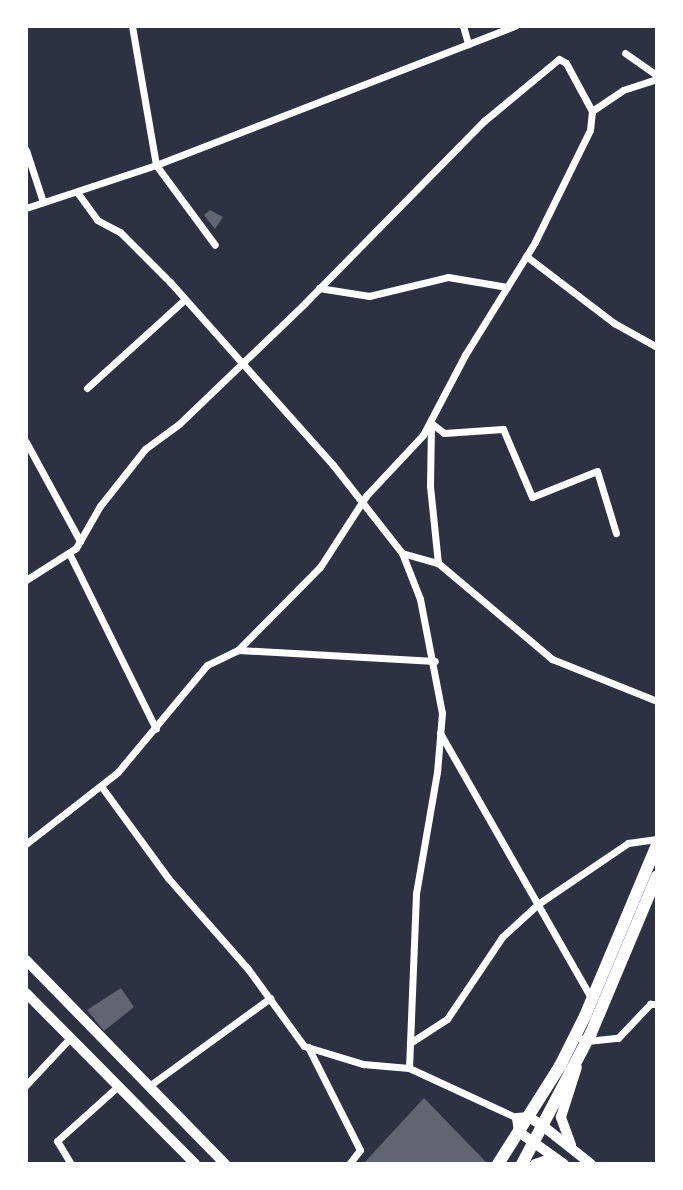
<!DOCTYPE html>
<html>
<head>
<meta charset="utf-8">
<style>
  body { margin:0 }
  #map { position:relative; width:683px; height:1190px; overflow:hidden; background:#2d3142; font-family:"Source Sans 3",sans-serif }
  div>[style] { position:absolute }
  .building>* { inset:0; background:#626471 }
  .minor>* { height:7px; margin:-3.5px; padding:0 3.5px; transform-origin:3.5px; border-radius:3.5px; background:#fff }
  .tertiary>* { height:10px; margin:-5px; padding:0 5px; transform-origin:5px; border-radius:5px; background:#fff }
  .primary>* { height:12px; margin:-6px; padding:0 6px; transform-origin:6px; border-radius:6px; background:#fff }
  span { translate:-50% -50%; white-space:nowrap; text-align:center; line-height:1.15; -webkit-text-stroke:5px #fff; paint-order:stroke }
  .frame { position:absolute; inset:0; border:28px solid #fff; pointer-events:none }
</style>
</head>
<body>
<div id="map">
  <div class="building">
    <div style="clip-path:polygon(210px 210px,223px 217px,215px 229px,204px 215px)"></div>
    <div style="clip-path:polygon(121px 988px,134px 1007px,104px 1031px,87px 1010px)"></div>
    <div style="clip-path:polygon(424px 1098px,488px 1164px,363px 1164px)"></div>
  </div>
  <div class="minor">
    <div style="left:132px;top:26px;width:141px;rotate:80.2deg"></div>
    <div style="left:156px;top:165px;width:99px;rotate:53.6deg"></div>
    <div style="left:463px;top:26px;width:19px;rotate:74deg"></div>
    <div style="left:625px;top:53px;width:39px;rotate:35deg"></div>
    <div style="left:592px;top:111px;width:37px;rotate:-34deg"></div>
    <div style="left:623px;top:90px;width:36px;rotate:-18deg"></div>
    <div style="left:26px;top:150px;width:55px;rotate:71.9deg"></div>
    <div style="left:77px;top:192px;width:34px;rotate:54deg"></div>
    <div style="left:97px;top:220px;width:26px;rotate:28deg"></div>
    <div style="left:120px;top:232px;width:71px;rotate:45deg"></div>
    <div style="left:170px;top:282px;width:245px;rotate:48.3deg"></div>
    <div style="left:333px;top:465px;width:112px;rotate:51.9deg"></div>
    <div style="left:402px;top:553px;width:49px;rotate:68.6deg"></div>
    <div style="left:420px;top:599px;width:116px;rotate:79.1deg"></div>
    <div style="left:442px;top:713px;width:59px;rotate:94.8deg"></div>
    <div style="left:437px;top:772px;width:124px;rotate:99.8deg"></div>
    <div style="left:416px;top:894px;width:174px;rotate:92.3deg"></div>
    <div style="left:26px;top:208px;width:137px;rotate:-18.3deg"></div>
    <div style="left:156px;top:165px;width:385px;rotate:-21.2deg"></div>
    <div style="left:526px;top:256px;width:111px;rotate:37.3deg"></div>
    <div style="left:614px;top:323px;width:49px;rotate:29.2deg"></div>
    <div style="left:319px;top:288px;width:51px;rotate:9.1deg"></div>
    <div style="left:369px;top:296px;width:81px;rotate:-13.5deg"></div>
    <div style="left:448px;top:277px;width:60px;rotate:9.6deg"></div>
    <div style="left:87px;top:388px;width:132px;rotate:-42.2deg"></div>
    <div style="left:431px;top:423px;width:16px;rotate:38deg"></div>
    <div style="left:444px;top:433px;width:59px;rotate:-3.9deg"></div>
    <div style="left:503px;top:429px;width:74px;rotate:66.9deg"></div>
    <div style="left:532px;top:497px;width:70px;rotate:-21.8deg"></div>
    <div style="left:597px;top:471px;width:65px;rotate:73deg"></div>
    <div style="left:431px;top:424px;width:62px;rotate:90.9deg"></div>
    <div style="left:430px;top:486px;width:77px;rotate:84.1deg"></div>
    <div style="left:438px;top:563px;width:149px;rotate:40.1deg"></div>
    <div style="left:552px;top:659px;width:113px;rotate:21.8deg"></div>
    <div style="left:26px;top:442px;width:113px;rotate:61.4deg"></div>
    <div style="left:69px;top:553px;width:196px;rotate:63.7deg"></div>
    <div style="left:402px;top:553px;width:37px;rotate:16deg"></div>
    <div style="left:26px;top:580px;width:59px;rotate:-32.6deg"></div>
    <div style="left:76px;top:548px;width:48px;rotate:-60.3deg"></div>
    <div style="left:100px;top:506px;width:73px;rotate:-51.7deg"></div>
    <div style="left:145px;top:449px;width:42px;rotate:-36.3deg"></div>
    <div style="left:179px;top:424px;width:173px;rotate:-43.8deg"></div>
    <div style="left:304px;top:304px;width:257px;rotate:-45.5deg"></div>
    <div style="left:484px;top:121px;width:97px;rotate:-39.6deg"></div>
    <div style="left:559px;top:59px;width:8px;rotate:30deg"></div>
    <div style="left:566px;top:63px;width:55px;rotate:61.6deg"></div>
    <div style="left:592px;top:111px;width:19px;rotate:96deg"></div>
    <div style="left:590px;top:130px;width:125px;rotate:116.2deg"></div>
    <div style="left:535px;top:242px;width:133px;rotate:121.8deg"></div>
    <div style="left:465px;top:355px;width:90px;rotate:117.7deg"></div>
    <div style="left:423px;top:435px;width:83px;rotate:133.1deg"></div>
    <div style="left:366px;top:496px;width:85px;rotate:122.9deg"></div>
    <div style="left:320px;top:567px;width:117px;rotate:134.7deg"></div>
    <div style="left:238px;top:650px;width:34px;rotate:154deg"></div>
    <div style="left:207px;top:665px;width:139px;rotate:129.8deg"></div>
    <div style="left:118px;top:772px;width:117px;rotate:142deg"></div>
    <div style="left:238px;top:650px;width:197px;rotate:3.2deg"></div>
    <div style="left:440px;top:733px;width:306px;rotate:60.3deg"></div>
    <div style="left:101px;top:786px;width:114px;rotate:53.9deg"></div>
    <div style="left:168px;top:878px;width:121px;rotate:48.7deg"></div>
    <div style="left:248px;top:969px;width:95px;rotate:54deg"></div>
    <div style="left:304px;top:1046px;width:62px;rotate:17deg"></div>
    <div style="left:363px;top:1064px;width:46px;rotate:5deg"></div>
    <div style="left:409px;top:1068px;width:119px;rotate:24.8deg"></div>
    <div style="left:575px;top:1036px;width:13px;rotate:23deg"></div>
    <div style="left:587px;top:1041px;width:31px;rotate:-6deg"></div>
    <div style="left:618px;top:1038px;width:47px;rotate:-46.7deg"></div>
    <div style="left:650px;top:1004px;width:7px"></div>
    <div style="left:410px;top:1043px;width:44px;rotate:-33deg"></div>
    <div style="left:447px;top:1019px;width:99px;rotate:-56.1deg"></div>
    <div style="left:502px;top:937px;width:49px;rotate:-42.5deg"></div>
    <div style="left:538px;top:904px;width:109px;rotate:-34.1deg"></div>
    <div style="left:628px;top:843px;width:29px;rotate:-8deg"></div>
    <div style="left:308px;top:1047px;width:115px;rotate:63.2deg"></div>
    <div style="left:360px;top:1150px;width:18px;rotate:128deg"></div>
    <div style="left:26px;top:1085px;width:64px;rotate:-46.9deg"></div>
    <div style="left:149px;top:1086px;width:150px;rotate:-36deg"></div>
    <div style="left:71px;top:1164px;width:27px;rotate:-121deg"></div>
    <div style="left:57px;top:1141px;width:81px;rotate:-42deg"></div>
  </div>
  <div class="tertiary">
    <div style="left:26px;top:960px;width:285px;rotate:45.7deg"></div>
    <div style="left:26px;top:993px;width:240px;rotate:45.3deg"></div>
    <div style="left:571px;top:1145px;width:30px;rotate:-110deg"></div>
    <div style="left:561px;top:1117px;width:52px;rotate:-72.3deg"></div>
    <div style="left:535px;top:1164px;width:20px;rotate:-18deg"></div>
    <div style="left:564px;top:1164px;width:55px;rotate:-144.6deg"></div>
    <div style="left:519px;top:1132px;width:14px;rotate:-98deg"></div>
    <div style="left:517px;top:1118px;width:12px;rotate:-5deg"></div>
    <div style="left:529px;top:1117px;width:17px;rotate:33deg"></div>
    <div style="left:543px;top:1126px;width:61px;rotate:38.4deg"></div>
  </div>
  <div class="primary">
    <div style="left:498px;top:1164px;width:116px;rotate:-57.7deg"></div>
    <div style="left:560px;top:1066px;width:56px;rotate:-63.4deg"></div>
    <div style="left:585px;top:1016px;width:186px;rotate:-67.2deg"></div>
    <div style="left:522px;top:1164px;width:148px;rotate:-62.2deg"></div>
    <div style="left:591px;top:1033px;width:170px;rotate:-67.2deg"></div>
  </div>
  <div class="frame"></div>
</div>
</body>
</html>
